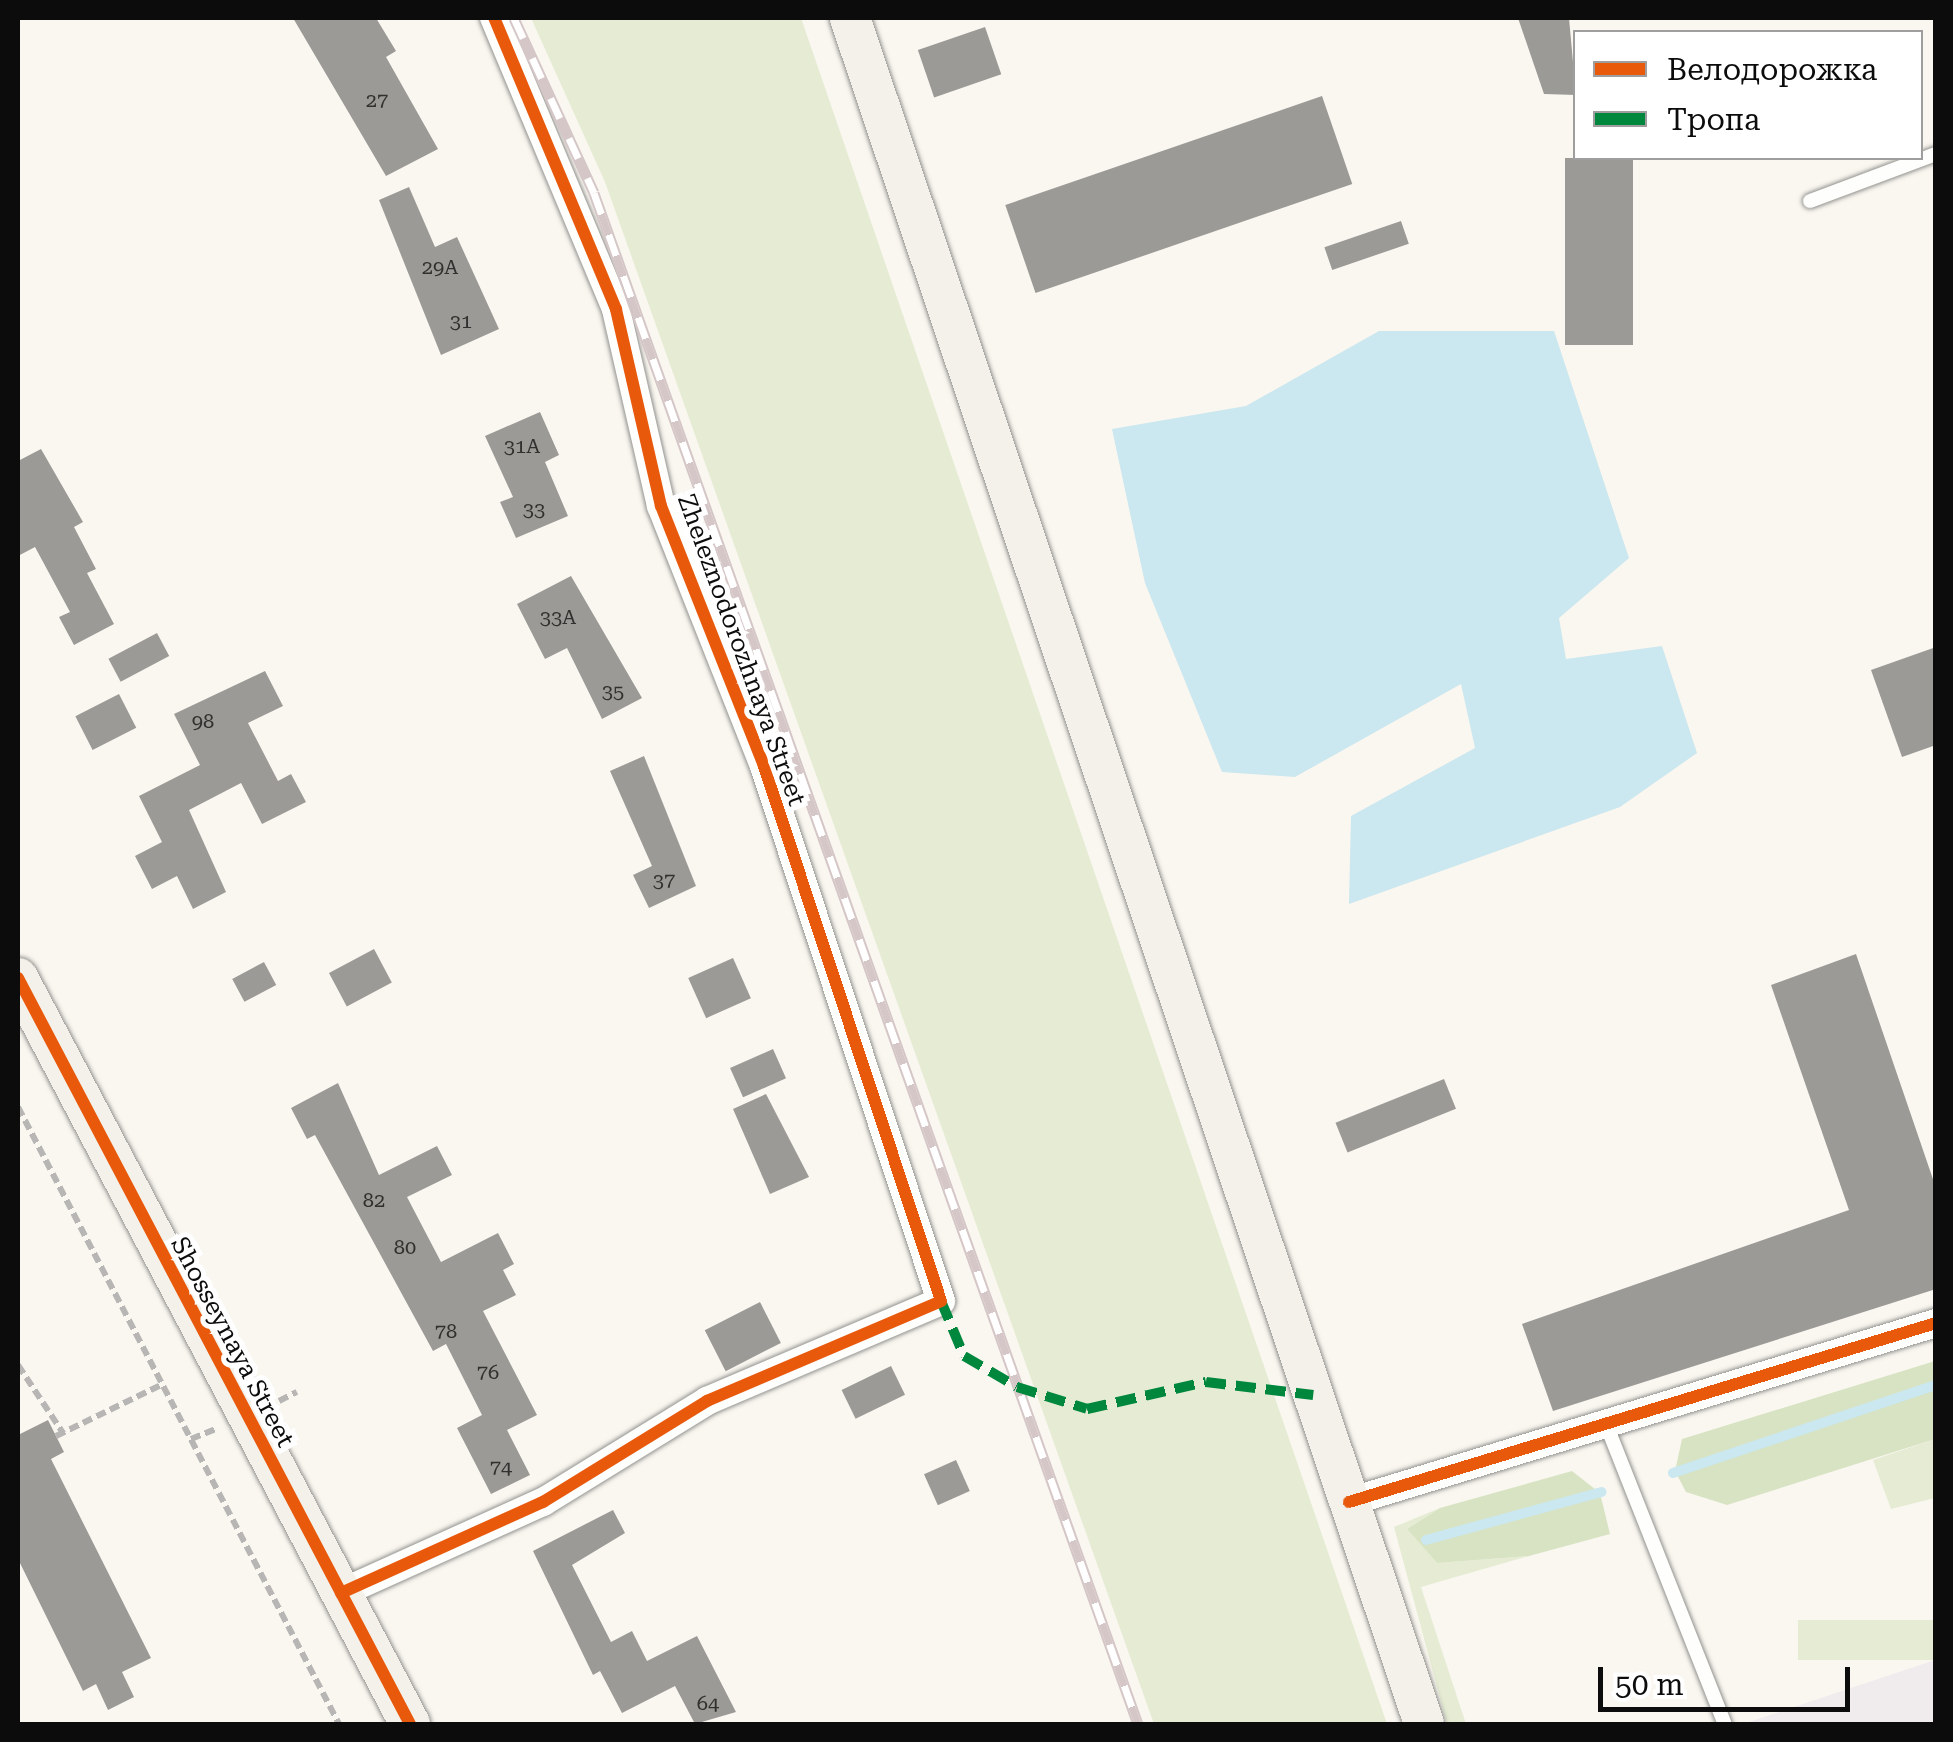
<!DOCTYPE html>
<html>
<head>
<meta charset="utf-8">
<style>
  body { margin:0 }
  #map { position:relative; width:1953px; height:1742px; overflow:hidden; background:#faf7f0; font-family:"Roboto Serif",serif }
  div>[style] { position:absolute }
  .industrial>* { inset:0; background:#f0ebed }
  .green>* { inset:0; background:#e5ecd3; transform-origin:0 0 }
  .forest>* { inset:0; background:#d7e3c2 }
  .water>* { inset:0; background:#cbe7ef }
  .stream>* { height:10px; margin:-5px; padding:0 5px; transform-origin:5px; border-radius:5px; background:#cbe7ef }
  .building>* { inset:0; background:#9c9a96; transform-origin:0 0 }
  .path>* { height:6px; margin-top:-3px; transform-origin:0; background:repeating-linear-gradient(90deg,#b7b6b5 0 10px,transparent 0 15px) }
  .roads { filter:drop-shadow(0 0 2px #93928f) drop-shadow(0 0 2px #93928f) }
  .lane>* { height:14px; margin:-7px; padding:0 7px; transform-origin:7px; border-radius:7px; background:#fefefd }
  .street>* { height:28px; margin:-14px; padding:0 14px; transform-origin:14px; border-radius:14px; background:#fefefd }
  .secondary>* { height:40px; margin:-20px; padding:0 20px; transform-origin:20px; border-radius:20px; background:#f3f1e9 }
  .rail>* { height:11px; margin-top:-5.5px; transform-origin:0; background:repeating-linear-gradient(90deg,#fff 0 22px,#d5c6c7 0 44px); box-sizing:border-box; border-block:2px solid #d5c6c7 }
  .quiet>* { height:10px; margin-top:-5px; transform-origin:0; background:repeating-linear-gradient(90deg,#00873e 0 20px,transparent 0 30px) }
  .cycleway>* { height:12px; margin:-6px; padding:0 6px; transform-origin:6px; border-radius:6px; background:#e8590c }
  span { translate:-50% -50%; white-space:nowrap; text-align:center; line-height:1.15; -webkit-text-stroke:10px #fff; paint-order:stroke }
  .number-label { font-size:20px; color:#30302e }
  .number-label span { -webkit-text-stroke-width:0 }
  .street-label { font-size:25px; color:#0c0c0c }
  .frame { position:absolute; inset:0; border:20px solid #0c0c0c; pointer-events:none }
  .legend { position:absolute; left:1573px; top:30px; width:350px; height:130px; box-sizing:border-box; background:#fff; border:2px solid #9e9e9e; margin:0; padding:12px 18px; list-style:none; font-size:30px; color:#0c0c0c }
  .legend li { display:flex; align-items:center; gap:20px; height:50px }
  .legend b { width:50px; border:2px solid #9e9e9e }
  .scale { position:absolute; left:1598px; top:1667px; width:252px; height:45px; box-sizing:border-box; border:5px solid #0c0c0c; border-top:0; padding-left:12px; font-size:30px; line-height:35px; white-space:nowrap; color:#0c0c0c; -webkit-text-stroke:8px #fff; paint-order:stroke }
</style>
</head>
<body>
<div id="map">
  <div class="industrial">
    <div style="clip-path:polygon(1935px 1660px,1935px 1724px,1743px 1724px)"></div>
  </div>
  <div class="green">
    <div style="clip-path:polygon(531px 18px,801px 18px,1387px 1724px,1154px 1724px,605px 182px)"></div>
    <div style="clip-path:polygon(1935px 1439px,1935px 1498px,1891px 1509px,1873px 1460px)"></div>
    <div style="clip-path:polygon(1440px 1508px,1407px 1529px,1437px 1563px,1529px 1556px,1421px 1587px,1466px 1724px,1447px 1724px,1394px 1527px)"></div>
    <div style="left:1935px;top:1620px;width:40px;height:137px;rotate:90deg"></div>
  </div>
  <div class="forest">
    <div style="clip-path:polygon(1935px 1361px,1935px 1439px,1727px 1505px,1686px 1492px,1675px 1471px,1682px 1439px)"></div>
    <div style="clip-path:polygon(1572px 1471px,1600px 1493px,1610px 1534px,1529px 1556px,1437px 1563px,1407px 1529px,1440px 1508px)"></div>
  </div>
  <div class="water">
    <div style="clip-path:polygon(1379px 331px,1554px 331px,1629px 558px,1559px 618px,1566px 659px,1662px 646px,1697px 753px,1620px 807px,1349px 904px,1351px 816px,1475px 748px,1461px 684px,1295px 777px,1222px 772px,1145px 583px,1112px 429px,1246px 406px)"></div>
  </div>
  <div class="stream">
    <div style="left:1673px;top:1473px;width:277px;rotate:-18.5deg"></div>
    <div style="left:1426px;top:1540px;width:182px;rotate:-15.3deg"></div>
  </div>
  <div class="building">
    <div style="clip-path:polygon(293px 18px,376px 18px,396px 51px,386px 57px,438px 149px,386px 176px)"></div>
    <div style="clip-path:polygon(1518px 18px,1569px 18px,1576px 95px,1544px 94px)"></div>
    <div style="left:985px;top:27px;width:50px;height:71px;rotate:71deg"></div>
    <div style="left:1322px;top:96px;width:93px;height:335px;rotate:71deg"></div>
    <div style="left:1565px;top:158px;width:68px;height:187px"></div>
    <div style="clip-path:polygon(409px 187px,435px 247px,457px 237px,499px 329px,441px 355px,379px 200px)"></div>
    <div style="left:1401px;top:221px;width:24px;height:81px;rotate:71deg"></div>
    <div style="clip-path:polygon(540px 412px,559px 455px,545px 462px,568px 516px,516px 538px,500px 502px,513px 497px,485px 436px)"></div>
    <div style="clip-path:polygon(41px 449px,83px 522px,74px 527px,96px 569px,87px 573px,114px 624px,74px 645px,59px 617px,70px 612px,35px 547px,18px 556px,18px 461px)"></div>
    <div style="clip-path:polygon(571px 576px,642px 698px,602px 719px,567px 648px,545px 659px,517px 604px)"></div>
    <div style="left:157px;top:633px;width:26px;height:55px;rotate:62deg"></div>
    <div style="clip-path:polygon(1936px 647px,1936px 745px,1902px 757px,1871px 670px)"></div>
    <div style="clip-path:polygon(265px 671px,283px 706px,248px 723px,278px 781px,291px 774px,306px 802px,262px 824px,241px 783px,189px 810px,226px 892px,193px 909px,177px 876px,152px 889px,135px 856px,162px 842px,139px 796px,200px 765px,174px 714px)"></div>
    <div style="left:119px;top:694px;width:38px;height:49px;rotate:63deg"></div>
    <div style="clip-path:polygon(644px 756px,696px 886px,649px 908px,633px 875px,652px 866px,610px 771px)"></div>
    <div style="left:374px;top:949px;width:38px;height:51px;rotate:62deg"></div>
    <div style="clip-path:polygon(1856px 954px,1936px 1188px,1936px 1289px,1553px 1411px,1522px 1324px,1849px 1210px,1771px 985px)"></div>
    <div style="left:733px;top:958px;width:44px;height:49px;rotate:66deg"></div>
    <div style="left:264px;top:962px;width:26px;height:36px;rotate:62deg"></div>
    <div style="left:773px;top:1049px;width:32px;height:47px;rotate:66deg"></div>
    <div style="left:1444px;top:1079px;width:32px;height:117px;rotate:68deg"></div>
    <div style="clip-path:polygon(338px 1083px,379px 1175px,437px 1146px,452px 1175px,407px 1197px,441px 1262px,498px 1233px,514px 1264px,503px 1270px,516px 1295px,483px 1311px,537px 1415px,507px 1430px,530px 1475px,491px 1494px,457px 1428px,482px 1415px,446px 1344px,433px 1351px,315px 1135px,307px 1139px,291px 1108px)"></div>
    <div style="clip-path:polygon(766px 1094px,809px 1177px,770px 1194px,733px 1109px)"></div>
    <div style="left:760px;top:1302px;width:46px;height:62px;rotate:63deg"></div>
    <div style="left:891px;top:1366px;width:32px;height:55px;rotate:64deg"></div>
    <div style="clip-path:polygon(48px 1420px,64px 1452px,51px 1459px,151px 1658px,122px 1672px,134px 1697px,108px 1710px,96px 1684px,83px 1691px,18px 1559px,18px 1435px)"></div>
    <div style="left:956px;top:1460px;width:34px;height:35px;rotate:66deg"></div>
    <div style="clip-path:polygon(613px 1510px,625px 1533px,572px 1565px,611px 1642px,632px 1631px,647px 1661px,697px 1636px,736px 1712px,695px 1724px,675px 1686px,622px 1713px,600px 1671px,593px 1675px,533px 1551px)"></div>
  </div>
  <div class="path">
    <div style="left:18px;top:1107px;width:696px;rotate:62.51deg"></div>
    <div style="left:18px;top:1365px;width:82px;rotate:56.5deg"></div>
    <div style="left:279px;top:1401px;width:20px;rotate:-27deg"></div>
    <div style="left:56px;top:1436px;width:119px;rotate:-25.9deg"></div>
    <div style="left:191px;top:1439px;width:29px;rotate:-22deg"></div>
  </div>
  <div class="roads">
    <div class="lane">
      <div style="left:1810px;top:201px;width:134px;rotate:-20.5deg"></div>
      <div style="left:1606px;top:1424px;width:323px;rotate:68.4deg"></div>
    </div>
    <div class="street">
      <div style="left:1349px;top:1502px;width:614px;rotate:-16.96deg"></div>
      <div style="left:341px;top:1593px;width:222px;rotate:-24.3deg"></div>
      <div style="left:543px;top:1502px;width:193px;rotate:-31.6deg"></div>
      <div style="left:707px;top:1401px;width:254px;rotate:-23.1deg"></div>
      <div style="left:941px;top:1301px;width:564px;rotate:-108.31deg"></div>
      <div style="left:764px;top:766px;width:280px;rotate:-111.6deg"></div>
      <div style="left:661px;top:506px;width:202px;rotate:-102.9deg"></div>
      <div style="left:616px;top:309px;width:316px;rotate:-112.7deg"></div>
    </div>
    <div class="secondary">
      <div style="left:850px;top:18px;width:1800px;rotate:71.4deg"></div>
      <div style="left:18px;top:978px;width:843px;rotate:62.28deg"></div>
    </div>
  </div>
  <div class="rail">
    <div style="left:514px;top:18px;width:192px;rotate:65.4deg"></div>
    <div style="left:594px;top:193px;width:1625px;rotate:70.44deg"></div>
  </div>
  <div class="quiet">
    <div style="left:941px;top:1301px;width:60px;rotate:67.3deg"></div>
    <div style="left:964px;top:1356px;width:61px;rotate:30.3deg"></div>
    <div style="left:1017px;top:1387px;width:73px;rotate:17.4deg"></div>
    <div style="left:1087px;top:1409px;width:122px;rotate:-12.8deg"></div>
    <div style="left:1206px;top:1382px;width:108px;rotate:6.9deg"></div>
  </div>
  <div class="cycleway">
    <div style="left:18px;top:978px;width:843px;rotate:62.28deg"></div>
    <div style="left:1349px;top:1502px;width:614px;rotate:-16.96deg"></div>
    <div style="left:341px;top:1593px;width:222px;rotate:-24.3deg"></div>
    <div style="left:543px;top:1502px;width:193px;rotate:-31.6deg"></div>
    <div style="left:707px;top:1401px;width:254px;rotate:-23.1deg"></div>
    <div style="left:941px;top:1301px;width:564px;rotate:-108.31deg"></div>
    <div style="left:764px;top:766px;width:280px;rotate:-111.6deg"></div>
    <div style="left:661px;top:506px;width:202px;rotate:-102.9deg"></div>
    <div style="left:616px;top:309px;width:316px;rotate:-112.7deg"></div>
  </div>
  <div class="number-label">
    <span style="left:377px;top:100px">27</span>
    <span style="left:440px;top:267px">29А</span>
    <span style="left:461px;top:321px">31</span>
    <span style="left:522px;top:446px">31А</span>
    <span style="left:534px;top:509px">33</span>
    <span style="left:558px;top:617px">33А</span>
    <span style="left:613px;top:691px">35</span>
    <span style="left:203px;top:721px">98</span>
    <span style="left:664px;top:880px">37</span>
    <span style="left:374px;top:1200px">82</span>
    <span style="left:405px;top:1247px">80</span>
    <span style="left:446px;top:1331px">78</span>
    <span style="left:488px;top:1372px">76</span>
    <span style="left:501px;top:1467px">74</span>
    <span style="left:708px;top:1703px">64</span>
  </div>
  <div class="street-label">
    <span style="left:741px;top:650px;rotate:70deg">Zheleznodorozhnaya Street</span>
    <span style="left:232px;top:1342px;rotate:62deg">Shosseynaya Street</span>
  </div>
  <div class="frame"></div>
  <ul class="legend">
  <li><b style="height:12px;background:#e8590c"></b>Велодорожка</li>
  <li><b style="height:12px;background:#00873e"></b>Тропа</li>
  </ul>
  <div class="scale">50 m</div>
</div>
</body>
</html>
